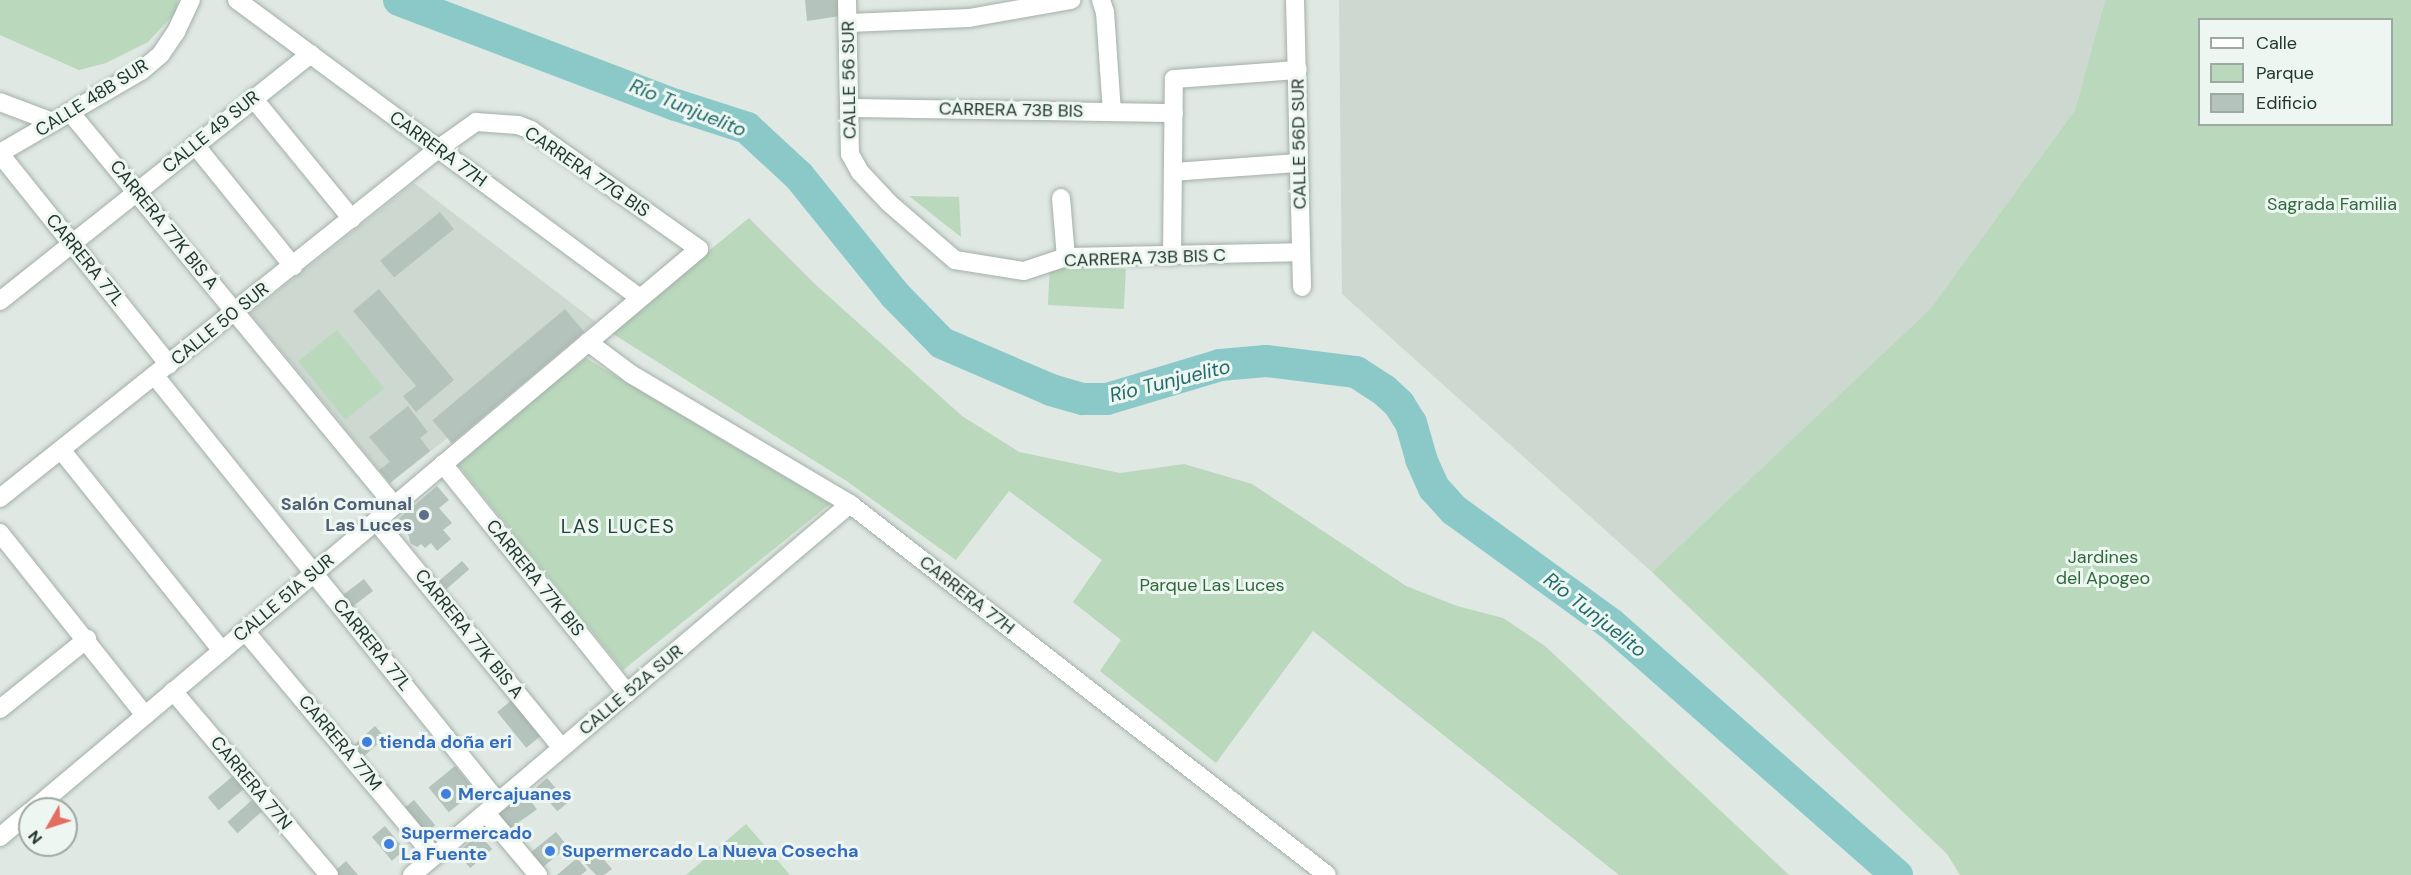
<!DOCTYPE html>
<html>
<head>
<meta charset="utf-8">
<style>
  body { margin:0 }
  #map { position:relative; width:2411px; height:875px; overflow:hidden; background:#dfe8e2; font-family:"DM Sans",sans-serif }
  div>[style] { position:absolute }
  .built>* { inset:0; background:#cdd8d1 }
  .green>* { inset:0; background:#b9d8bc; transform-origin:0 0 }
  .river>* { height:32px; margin:-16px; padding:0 16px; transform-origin:16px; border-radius:16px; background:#8bc9c9 }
  .building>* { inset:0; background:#b4c3bb; transform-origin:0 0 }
  .roads { filter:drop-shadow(0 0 2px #a2afa8) drop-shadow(0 0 2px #a2afa8) }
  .minor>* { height:18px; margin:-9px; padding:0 9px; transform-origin:9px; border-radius:9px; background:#fff }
  .dots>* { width:16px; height:16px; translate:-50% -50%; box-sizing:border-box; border:3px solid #eef6f1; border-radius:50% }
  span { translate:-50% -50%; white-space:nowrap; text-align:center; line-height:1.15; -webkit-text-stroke:6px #eef6f1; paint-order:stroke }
  .street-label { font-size:18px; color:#21372d }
  .park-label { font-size:18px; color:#30693d }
  .service-label { font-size:18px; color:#4e5e75; font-weight:700 }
  .right { translate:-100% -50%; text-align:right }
  .shop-label { font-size:18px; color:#366cbe; font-weight:700 }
  .left { translate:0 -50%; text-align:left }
  .water-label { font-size:20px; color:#226b6c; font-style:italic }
  .neighbourhood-label { font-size:20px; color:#204637; letter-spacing:1.5px }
  .legend { position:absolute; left:2198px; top:18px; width:195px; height:108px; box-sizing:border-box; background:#eef6f1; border:2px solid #9caaa3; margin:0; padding:8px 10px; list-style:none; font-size:18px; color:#21372d }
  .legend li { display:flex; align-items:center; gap:12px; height:30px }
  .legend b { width:30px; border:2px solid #9caaa3 }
  .north { position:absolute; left:18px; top:797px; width:60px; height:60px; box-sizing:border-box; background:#eef6f1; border:2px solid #9caaa3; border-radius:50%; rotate:231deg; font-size:16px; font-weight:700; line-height:24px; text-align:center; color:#21372d }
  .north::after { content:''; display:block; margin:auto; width:21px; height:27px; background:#e46c61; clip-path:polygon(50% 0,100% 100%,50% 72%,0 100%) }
</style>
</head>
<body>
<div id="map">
  <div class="built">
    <div style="clip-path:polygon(1339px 0,2105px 0,2075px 110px,1931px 308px,1652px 572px,1342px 294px)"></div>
    <div style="clip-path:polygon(414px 183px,596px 322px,390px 483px,250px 313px)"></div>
  </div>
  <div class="green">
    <div style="clip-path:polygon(0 0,178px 0,176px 12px,148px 42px,106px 63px,79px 70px,0 35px)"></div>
    <div style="clip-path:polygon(evenodd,2105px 0,2411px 0,2411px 875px,1960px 875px,1947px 854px,1652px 572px,1931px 308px,2075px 110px,2105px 0,2200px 20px,2392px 20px,2392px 124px,2200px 124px,2200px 20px)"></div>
    <div style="clip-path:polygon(909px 196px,959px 197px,961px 237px)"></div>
    <div style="clip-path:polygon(749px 218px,816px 285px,962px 416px,1019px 452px,1120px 473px,1184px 464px,1252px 484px,1406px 586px,1457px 606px,1503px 618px,1545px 646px,1789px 875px,1619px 875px,1313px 631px,1216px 763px,1100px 671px,1121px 640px,1073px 602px,1102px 560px,1009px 491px,956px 560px,848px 482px,610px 332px)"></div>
    <div style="left:1050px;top:265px;width:76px;height:40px;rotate:3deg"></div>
    <div style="left:337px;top:330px;width:75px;height:50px;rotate:51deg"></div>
    <div style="clip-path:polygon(586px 358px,830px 504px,623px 670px,455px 461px)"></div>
    <div style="clip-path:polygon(746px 824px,790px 875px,686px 875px)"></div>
  </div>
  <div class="river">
    <div style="left:399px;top:0;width:296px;rotate:20.8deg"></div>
    <div style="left:676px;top:105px;width:75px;rotate:17.9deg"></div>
    <div style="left:747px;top:128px;width:71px;rotate:42.7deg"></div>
    <div style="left:799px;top:176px;width:153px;rotate:51.1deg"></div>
    <div style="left:895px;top:295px;width:67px;rotate:45.6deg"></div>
    <div style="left:942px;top:343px;width:119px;rotate:23.3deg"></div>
    <div style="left:1051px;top:390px;width:33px;rotate:16deg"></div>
    <div style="left:1083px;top:399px;width:24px"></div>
    <div style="left:1107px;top:399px;width:118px;rotate:-16.7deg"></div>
    <div style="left:1220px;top:365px;width:46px;rotate:-5deg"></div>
    <div style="left:1266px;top:361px;width:91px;rotate:7deg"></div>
    <div style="left:1356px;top:372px;width:33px;rotate:33deg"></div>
    <div style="left:1384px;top:390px;width:21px;rotate:43deg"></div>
    <div style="left:1399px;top:404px;width:22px;rotate:58deg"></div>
    <div style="left:1411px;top:423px;width:37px;rotate:74deg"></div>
    <div style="left:1421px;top:459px;width:32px;rotate:66deg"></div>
    <div style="left:1434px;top:488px;width:30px;rotate:48deg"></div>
    <div style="left:1454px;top:510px;width:194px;rotate:36deg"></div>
    <div style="left:1611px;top:624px;width:381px;rotate:41.3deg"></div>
  </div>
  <div class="building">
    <div style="clip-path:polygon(805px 0,838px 0,840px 16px,807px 21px)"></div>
    <div style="left:440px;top:212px;width:22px;height:77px;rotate:51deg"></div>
    <div style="clip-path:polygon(379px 289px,454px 380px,416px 412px,403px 396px,416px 386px,353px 311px)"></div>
    <div style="left:565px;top:309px;width:30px;height:173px;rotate:50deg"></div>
    <div style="clip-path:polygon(408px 406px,428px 432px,420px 438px,430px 451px,390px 483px,379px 470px,390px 462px,369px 437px)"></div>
    <div style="clip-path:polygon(437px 486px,449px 500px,439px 508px,452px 523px,443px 530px,451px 539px,437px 551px,431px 543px,425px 548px,421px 544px,417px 547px,410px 543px,409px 536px,396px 521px)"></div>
    <div style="left:462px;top:561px;width:11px;height:32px;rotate:49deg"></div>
    <div style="left:364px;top:579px;width:15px;height:31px;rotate:53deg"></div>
    <div style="left:512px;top:700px;width:46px;height:19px;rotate:51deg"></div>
    <div style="left:375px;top:726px;width:15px;height:33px;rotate:48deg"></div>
    <div style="left:455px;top:766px;width:32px;height:34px;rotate:51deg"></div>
    <div style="left:233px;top:776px;width:17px;height:33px;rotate:50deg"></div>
    <div style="left:547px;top:778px;width:32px;height:14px;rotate:49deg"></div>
    <div style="left:526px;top:794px;width:19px;height:36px;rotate:55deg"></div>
    <div style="left:252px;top:800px;width:15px;height:33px;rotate:48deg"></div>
    <div style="left:414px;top:800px;width:33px;height:12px;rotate:50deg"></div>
    <div style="left:385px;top:826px;width:31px;height:17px;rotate:50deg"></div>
    <div style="left:556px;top:832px;width:19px;height:33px;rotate:51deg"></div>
    <div style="left:479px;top:834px;width:20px;height:29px;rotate:49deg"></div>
    <div style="clip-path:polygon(592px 846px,612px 869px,604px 875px,596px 875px,579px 857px)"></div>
    <div style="clip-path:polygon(577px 858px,587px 870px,581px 875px,557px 875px)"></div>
    <div style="clip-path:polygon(346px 861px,358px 875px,338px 875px,335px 871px)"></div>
  </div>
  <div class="roads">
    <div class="minor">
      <div style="left:237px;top:0;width:501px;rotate:36.48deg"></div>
      <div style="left:847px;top:0;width:154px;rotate:88.9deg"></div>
      <div style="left:850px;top:154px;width:21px;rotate:61deg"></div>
      <div style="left:860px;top:172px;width:42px;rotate:46.9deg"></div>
      <div style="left:889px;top:203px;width:87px;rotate:40.8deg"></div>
      <div style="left:955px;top:260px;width:70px;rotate:9.1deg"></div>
      <div style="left:1024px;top:271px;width:44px;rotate:-18.4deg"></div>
      <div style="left:1066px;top:257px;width:235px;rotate:-1.2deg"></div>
      <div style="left:1101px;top:0;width:13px;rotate:72deg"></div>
      <div style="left:1105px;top:12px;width:100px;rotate:86deg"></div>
      <div style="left:1295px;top:0;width:287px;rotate:88.6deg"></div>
      <div style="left:849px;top:23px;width:120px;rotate:-2.4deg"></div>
      <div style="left:969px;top:18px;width:104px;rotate:-10deg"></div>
      <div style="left:253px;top:98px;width:156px;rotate:50.7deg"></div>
      <div style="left:0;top:102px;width:57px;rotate:20.7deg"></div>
      <div style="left:849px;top:108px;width:325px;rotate:0.9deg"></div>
      <div style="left:70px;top:112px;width:509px;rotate:50.5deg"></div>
      <div style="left:195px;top:145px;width:156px;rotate:51deg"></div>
      <div style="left:0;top:153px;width:163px;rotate:-30.2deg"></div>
      <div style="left:141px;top:71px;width:26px;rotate:-40deg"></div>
      <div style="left:161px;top:54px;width:27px;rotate:-56deg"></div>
      <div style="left:176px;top:32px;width:35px;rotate:-65deg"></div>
      <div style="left:0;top:154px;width:270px;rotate:51.3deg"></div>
      <div style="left:1173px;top:172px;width:126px;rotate:-4.1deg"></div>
      <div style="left:1061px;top:198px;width:59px;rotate:85.2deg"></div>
      <div style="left:1172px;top:256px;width:177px;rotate:-89.4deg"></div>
      <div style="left:1174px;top:79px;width:124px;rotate:-4.2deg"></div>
      <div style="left:0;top:301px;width:397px;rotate:-38.5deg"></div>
      <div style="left:588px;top:342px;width:54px;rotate:36.7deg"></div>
      <div style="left:631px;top:374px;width:255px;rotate:30.7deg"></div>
      <div style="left:850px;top:504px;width:604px;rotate:37.87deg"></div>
      <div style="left:155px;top:376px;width:547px;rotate:51.16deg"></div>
      <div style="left:62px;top:451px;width:256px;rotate:51.3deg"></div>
      <div style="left:443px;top:464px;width:294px;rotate:51.2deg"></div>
      <div style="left:0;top:498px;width:560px;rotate:-38.55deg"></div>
      <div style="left:438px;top:149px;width:47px;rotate:-35.4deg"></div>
      <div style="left:476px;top:122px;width:42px;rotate:4.1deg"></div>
      <div style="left:518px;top:125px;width:14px;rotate:21deg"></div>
      <div style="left:531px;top:130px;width:206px;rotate:35.3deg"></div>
      <div style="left:699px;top:249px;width:869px;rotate:139.9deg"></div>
      <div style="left:376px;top:521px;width:293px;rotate:50.7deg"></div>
      <div style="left:0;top:533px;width:233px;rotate:51.5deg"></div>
      <div style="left:245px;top:631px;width:294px;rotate:50deg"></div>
      <div style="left:173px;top:691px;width:241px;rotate:49.7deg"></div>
      <div style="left:0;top:709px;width:112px;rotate:-38.8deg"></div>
      <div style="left:486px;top:813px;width:81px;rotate:50deg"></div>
      <div style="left:0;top:837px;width:39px;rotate:-40deg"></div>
      <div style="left:412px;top:875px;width:574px;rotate:-40.27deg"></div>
    </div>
  </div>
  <div class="dots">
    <div style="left:424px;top:515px;background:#5c6f8a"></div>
    <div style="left:367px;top:742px;background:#3f7fe0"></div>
    <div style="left:446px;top:794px;background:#3f7fe0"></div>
    <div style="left:389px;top:844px;background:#3f7fe0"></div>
    <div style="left:550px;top:851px;background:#3f7fe0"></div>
  </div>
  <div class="street-label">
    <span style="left:849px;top:80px;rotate:-91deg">CALLE 56 SUR</span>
    <span style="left:92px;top:98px;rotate:-32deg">CALLE 48B SUR</span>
    <span style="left:1011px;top:110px;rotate:1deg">CARRERA 73B BIS</span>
    <span style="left:211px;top:132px;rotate:-39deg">CALLE 49 SUR</span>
    <span style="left:1299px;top:144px;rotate:-91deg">CALLE 56D SUR</span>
    <span style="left:438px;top:149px;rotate:36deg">CARRERA 77H</span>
    <span style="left:587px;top:172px;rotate:34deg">CARRERA 77G BIS</span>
    <span style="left:164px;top:225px;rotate:51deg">CARRERA 77K BIS A</span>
    <span style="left:1145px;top:258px;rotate:-2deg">CARRERA 73B BIS C</span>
    <span style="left:85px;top:260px;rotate:51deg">CARRERA 77L</span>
    <span style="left:220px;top:324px;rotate:-39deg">CALLE 50 SUR</span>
    <span style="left:535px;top:578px;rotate:51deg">CARRERA 77K BIS</span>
    <span style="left:967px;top:595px;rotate:38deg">CARRERA 77H</span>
    <span style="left:284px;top:598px;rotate:-40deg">CALLE 51A SUR</span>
    <span style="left:469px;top:634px;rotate:51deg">CARRERA 77K BIS A</span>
    <span style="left:372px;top:645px;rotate:51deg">CARRERA 77L</span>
    <span style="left:631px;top:690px;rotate:-40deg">CALLE 52A SUR</span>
    <span style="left:340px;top:743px;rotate:50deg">CARRERA 77M</span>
    <span style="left:251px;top:783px;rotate:50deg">CARRERA 77N</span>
  </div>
  <div class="park-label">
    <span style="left:2332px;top:204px">Sagrada Familia</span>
    <span style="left:2103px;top:568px">Jardines<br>del Apogeo</span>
    <span style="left:1212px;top:585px">Parque Las Luces</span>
  </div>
  <div class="service-label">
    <span class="right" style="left:412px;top:515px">Salón Comunal<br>Las Luces</span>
  </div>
  <div class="shop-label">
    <span class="left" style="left:379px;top:742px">tienda doña eri</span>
    <span class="left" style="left:458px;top:794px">Mercajuanes</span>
    <span class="left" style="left:401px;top:844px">Supermercado<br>La Fuente</span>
    <span class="left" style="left:562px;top:851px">Supermercado La Nueva Cosecha</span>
  </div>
  <div class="water-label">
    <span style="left:688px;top:108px;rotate:22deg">Río Tunjuelito</span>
    <span style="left:1170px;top:381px;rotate:-14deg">Río Tunjuelito</span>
    <span style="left:1595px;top:615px;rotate:38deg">Río Tunjuelito</span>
  </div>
  <div class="neighbourhood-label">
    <span style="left:618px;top:526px">LAS LUCES</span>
  </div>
  <ul class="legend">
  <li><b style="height:8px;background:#fff"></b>Calle</li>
  <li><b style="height:16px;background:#b9d8bc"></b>Parque</li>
  <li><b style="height:16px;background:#b4c3bb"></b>Edificio</li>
  </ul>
  <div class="north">N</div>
</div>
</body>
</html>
